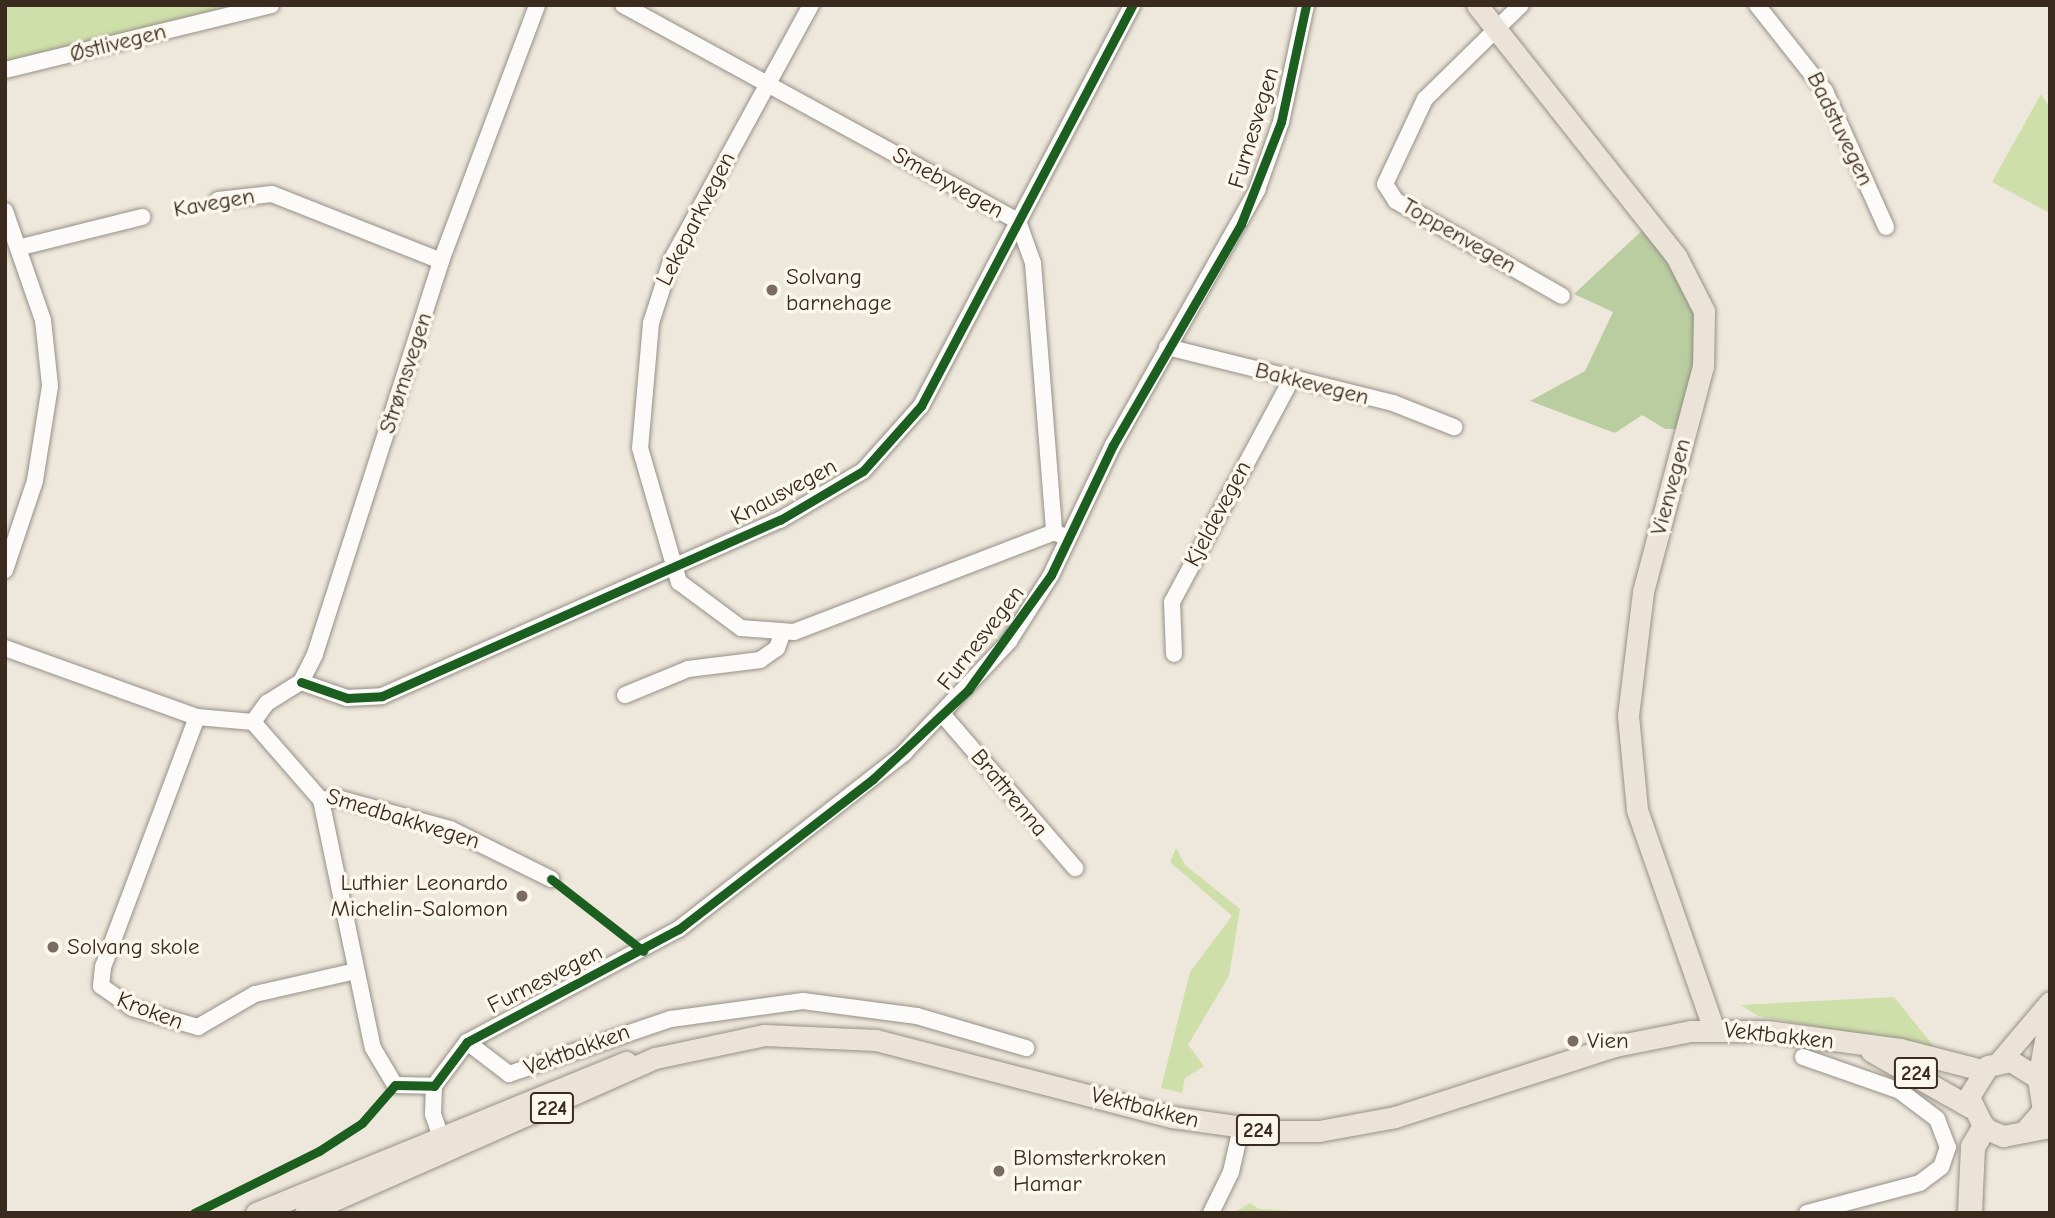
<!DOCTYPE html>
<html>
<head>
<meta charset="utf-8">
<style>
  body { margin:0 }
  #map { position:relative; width:2055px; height:1218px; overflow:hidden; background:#eee7db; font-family:"Comic Neue",sans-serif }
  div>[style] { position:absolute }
  .green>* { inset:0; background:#cfdfaa }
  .forest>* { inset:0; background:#bacda0 }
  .roads { filter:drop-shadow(0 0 2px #959087) drop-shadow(0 0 2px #959087) }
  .minor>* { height:16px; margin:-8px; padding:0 8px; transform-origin:8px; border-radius:8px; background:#fcfbfa }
  .major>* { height:21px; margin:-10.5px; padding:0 10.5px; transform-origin:10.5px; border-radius:10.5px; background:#ebe3d8 }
  .highway>* { height:24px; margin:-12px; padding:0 12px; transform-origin:12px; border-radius:12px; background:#ebe3d8 }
  .cycleway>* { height:9px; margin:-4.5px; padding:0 4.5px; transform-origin:4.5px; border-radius:4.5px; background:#1b5e20 }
  .dots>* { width:19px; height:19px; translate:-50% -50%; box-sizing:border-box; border:4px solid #fbf7ec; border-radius:50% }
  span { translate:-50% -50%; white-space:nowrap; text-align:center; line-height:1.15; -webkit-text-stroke:7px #fbf7ec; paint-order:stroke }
  .shield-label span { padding:2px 5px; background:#fbf7ec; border:2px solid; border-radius:5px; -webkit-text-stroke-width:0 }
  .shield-label { font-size:21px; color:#3b2a1e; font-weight:700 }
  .street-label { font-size:23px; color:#3b2a1e }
  .poi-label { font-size:23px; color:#3b2a1e }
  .left { translate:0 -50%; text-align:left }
  .right { translate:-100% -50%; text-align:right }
  .frame { position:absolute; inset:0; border:7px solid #3b2a1e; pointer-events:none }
</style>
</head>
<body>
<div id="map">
  <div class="green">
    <div style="clip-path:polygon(5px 5px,234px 5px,5px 63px)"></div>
    <div style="clip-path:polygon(2041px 94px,2050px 108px,2050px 213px,1992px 182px)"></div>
    <div style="clip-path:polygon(1176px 848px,1185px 865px,1240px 909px,1229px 976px,1188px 1045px,1204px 1066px,1185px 1078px,1182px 1093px,1161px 1088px,1190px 972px,1232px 916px,1170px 862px)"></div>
    <div style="clip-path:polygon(1894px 997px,1936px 1049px,1758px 1016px,1741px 1005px)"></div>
    <div style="clip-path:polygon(1250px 1203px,1259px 1209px,1316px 1213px,1234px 1213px)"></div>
  </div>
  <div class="forest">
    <div style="clip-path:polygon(1647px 226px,1672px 259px,1701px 323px,1681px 429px,1665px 429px,1642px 415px,1615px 433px,1530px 401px,1585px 371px,1613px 312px,1574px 294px)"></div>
  </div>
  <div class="roads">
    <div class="minor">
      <div style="left:623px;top:5px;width:450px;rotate:28.7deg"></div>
      <div style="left:1018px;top:221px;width:45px;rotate:70.3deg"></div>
      <div style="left:1033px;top:263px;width:270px;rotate:85.5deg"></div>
      <div style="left:1054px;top:532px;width:10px;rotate:24deg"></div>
      <div style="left:811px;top:5px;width:292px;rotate:118.7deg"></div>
      <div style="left:671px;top:261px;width:65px;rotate:107.9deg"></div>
      <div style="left:651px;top:323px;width:125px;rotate:95deg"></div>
      <div style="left:640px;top:448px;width:140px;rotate:73.8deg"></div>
      <div style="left:679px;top:582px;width:77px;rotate:36.6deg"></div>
      <div style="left:741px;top:628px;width:53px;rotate:4.3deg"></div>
      <div style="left:794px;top:632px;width:279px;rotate:-21deg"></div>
      <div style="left:1521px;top:5px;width:134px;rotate:135.6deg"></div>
      <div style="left:1425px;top:99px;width:94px;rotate:115.2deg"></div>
      <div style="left:1385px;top:184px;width:20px;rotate:57deg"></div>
      <div style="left:1396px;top:201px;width:191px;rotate:29.8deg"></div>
      <div style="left:1757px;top:5px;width:110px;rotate:51.7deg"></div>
      <div style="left:1825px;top:91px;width:149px;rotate:65.8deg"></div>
      <div style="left:5px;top:70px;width:274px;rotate:-13.7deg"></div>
      <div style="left:218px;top:200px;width:54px;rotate:-6.3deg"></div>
      <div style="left:272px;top:194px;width:182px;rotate:21.6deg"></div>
      <div style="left:5px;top:211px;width:115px;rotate:70.8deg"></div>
      <div style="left:43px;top:320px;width:66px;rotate:83.9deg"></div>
      <div style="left:50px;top:386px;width:96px;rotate:99deg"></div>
      <div style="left:35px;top:481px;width:94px;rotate:108.6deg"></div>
      <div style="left:21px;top:247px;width:125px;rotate:-13.9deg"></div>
      <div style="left:1167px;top:347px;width:233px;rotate:13.9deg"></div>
      <div style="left:1393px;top:403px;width:66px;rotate:21.5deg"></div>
      <div style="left:5px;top:648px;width:204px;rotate:19.8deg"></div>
      <div style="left:197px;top:717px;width:56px;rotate:5.1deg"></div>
      <div style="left:253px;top:722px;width:103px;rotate:48.9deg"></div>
      <div style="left:321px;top:800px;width:16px;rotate:-7deg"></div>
      <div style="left:337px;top:798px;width:117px;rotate:15.3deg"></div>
      <div style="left:450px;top:829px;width:113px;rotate:26.3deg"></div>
      <div style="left:1174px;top:654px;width:52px;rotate:-92.2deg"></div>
      <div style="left:1172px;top:602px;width:252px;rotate:-61.8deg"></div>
      <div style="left:301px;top:682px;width:49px;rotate:19.2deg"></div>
      <div style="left:347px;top:698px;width:35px;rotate:-3deg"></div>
      <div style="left:382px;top:696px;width:435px;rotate:-23.9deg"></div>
      <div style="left:780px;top:520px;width:96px;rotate:-30.6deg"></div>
      <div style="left:863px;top:471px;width:87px;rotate:-48.3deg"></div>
      <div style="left:921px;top:406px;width:453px;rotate:-62.2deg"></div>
      <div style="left:625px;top:695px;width:68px;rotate:-22.4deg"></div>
      <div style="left:688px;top:669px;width:73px;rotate:-7.1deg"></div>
      <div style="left:760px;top:660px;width:21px;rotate:-35deg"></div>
      <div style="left:777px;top:648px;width:15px;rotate:-70deg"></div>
      <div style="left:944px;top:716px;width:201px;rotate:49.2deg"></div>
      <div style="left:197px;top:717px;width:267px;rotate:110.6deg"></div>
      <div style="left:103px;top:967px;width:19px;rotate:96deg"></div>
      <div style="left:101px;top:986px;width:38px;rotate:35deg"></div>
      <div style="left:132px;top:1008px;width:69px;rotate:16.1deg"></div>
      <div style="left:198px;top:1027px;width:66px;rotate:-30.1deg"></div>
      <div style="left:255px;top:994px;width:99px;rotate:-12.8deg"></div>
      <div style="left:253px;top:722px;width:24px;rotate:-54deg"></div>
      <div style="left:267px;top:703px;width:40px;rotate:-32deg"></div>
      <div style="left:301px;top:682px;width:31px;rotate:-63deg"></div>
      <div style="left:315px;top:654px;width:413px;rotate:-72.2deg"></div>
      <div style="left:441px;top:261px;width:273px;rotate:-69.4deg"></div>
      <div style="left:321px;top:800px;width:253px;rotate:78.2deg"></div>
      <div style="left:373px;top:1048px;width:43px;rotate:59.3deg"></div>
      <div style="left:395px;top:1085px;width:39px;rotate:1deg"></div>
      <div style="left:467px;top:1042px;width:53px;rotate:37.3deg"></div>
      <div style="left:509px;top:1074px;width:171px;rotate:-18.8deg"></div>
      <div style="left:671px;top:1019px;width:133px;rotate:-7.8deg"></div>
      <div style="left:803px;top:1001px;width:115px;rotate:7.5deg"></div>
      <div style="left:917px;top:1016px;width:114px;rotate:16.4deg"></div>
      <div style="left:1803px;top:1057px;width:103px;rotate:19.3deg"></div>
      <div style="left:1900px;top:1091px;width:46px;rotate:37.1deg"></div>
      <div style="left:1937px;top:1119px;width:30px;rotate:69deg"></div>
      <div style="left:1948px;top:1147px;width:21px;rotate:109deg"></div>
      <div style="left:1941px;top:1167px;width:26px;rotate:143deg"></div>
      <div style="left:1920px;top:1183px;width:117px;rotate:165.1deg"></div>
      <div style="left:444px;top:1146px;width:34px;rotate:-109deg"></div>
      <div style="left:433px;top:1114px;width:28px;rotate:-88deg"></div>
      <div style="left:434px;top:1086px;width:55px;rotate:-53.1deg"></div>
      <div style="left:467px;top:1042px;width:240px;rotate:-28.1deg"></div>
      <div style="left:679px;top:929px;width:286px;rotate:-38deg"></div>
      <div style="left:904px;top:753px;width:154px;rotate:-46.8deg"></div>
      <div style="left:1009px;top:641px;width:78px;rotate:-57.5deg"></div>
      <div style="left:1051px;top:575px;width:144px;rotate:-64.5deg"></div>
      <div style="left:1113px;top:445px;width:293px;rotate:-60.5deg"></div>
      <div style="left:1257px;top:190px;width:72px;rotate:-70.6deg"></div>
      <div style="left:1281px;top:122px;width:120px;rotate:-77.9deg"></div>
      <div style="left:1211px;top:1213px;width:46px;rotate:-64deg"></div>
      <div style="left:1231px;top:1172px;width:45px;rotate:-77.2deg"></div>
    </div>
    <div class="major">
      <div style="left:1477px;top:5px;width:320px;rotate:51.6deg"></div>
      <div style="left:1676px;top:256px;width:62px;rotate:63deg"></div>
      <div style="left:1704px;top:311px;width:55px;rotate:91deg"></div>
      <div style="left:1703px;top:366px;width:234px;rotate:104.9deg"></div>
      <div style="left:1643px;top:592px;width:125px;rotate:96.9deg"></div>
      <div style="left:1628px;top:716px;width:94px;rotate:84.5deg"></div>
      <div style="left:1637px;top:810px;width:233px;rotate:70.7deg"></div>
      <div style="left:1871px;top:1051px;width:114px;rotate:29.5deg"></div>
      <div style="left:2000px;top:1061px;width:77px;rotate:-49.7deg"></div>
      <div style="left:2038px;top:1078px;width:66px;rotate:-79.5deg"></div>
      <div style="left:2024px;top:1132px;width:29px;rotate:-49deg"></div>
      <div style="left:2043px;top:1110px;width:32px;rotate:-99deg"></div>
      <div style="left:2038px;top:1078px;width:32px;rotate:-148deg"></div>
      <div style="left:2011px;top:1061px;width:24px;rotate:168deg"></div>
      <div style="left:1988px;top:1066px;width:36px;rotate:122deg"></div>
      <div style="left:1969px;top:1097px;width:34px;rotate:64deg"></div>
      <div style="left:1984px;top:1128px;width:21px;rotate:23deg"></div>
      <div style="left:2003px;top:1136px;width:48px;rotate:-10.8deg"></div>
      <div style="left:256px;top:1213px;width:400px;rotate:-22.2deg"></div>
      <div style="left:305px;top:1213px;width:383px;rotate:-23.9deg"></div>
      <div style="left:655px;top:1058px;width:111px;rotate:-11.9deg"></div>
      <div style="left:764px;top:1035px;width:112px;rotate:2.6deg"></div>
      <div style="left:876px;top:1040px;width:306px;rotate:14.6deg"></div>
      <div style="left:1172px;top:1117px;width:100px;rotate:8deg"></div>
      <div style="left:1271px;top:1131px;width:48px"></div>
      <div style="left:1319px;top:1131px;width:77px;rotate:-10.4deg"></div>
      <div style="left:1395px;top:1117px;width:231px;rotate:-17.9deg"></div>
      <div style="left:1615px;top:1046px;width:77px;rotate:-11.2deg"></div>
      <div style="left:1691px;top:1031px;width:76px"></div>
      <div style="left:1767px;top:1031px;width:134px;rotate:7.7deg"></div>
      <div style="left:1900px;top:1049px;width:85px;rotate:14.4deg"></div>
    </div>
    <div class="highway">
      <div style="left:1970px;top:1213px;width:66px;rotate:-87.4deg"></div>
      <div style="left:1973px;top:1147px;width:22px;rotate:-60deg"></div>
    </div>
  </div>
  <div class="cycleway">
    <div style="left:301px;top:682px;width:49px;rotate:19.2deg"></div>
    <div style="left:347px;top:698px;width:35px;rotate:-3deg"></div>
    <div style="left:382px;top:696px;width:435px;rotate:-23.9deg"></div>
    <div style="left:780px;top:520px;width:96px;rotate:-30.6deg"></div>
    <div style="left:863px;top:471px;width:87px;rotate:-48.3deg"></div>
    <div style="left:921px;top:406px;width:453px;rotate:-62.2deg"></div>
    <div style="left:551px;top:879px;width:117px;rotate:38deg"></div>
    <div style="left:194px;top:1213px;width:140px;rotate:-26.4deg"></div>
    <div style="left:319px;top:1151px;width:51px;rotate:-33.1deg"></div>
    <div style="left:362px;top:1123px;width:50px;rotate:-49deg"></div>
    <div style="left:395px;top:1085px;width:39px;rotate:1deg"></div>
    <div style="left:434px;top:1086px;width:55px;rotate:-53.1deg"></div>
    <div style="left:467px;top:1042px;width:240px;rotate:-28.1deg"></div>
    <div style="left:679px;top:929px;width:245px;rotate:-37.7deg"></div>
    <div style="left:873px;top:779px;width:130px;rotate:-43.1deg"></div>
    <div style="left:968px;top:690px;width:142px;rotate:-54.2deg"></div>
    <div style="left:1051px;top:575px;width:144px;rotate:-64.5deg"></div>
    <div style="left:1113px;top:445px;width:255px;rotate:-59.9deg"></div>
    <div style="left:1241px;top:224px;width:110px;rotate:-68.6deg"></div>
    <div style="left:1281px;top:122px;width:120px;rotate:-77.9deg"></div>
  </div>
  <div class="dots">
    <div style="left:772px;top:290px;background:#7a6c60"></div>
    <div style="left:522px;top:896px;background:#7a6c60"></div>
    <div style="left:53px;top:947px;background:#7a6c60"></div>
    <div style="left:1573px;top:1041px;background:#7a6c60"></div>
    <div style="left:999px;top:1171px;background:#7a6c60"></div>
  </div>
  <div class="shield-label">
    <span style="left:1916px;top:1073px">224</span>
    <span style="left:552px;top:1108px">224</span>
    <span style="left:1258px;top:1130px">224</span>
  </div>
  <div class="street-label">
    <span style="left:118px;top:43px;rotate:-14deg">Østlivegen</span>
    <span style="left:1254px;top:128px;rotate:-73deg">Furnesvegen</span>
    <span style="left:1840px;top:129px;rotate:64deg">Badstuvegen</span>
    <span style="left:948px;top:183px;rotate:29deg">Smebyvegen</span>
    <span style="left:214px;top:203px;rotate:-10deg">Kavegen</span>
    <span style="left:696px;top:219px;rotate:-63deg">Lekeparkvegen</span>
    <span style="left:1459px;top:236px;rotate:30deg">Toppenvegen</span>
    <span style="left:406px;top:373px;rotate:-72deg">Strømsvegen</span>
    <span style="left:1312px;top:384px;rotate:14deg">Bakkevegen</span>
    <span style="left:1671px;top:487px;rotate:-75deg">Vienvegen</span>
    <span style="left:784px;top:492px;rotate:-28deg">Knausvegen</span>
    <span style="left:1218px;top:514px;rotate:-62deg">Kjeldevegen</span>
    <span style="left:981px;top:638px;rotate:-52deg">Furnesvegen</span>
    <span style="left:1009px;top:793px;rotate:50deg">Brattrenna</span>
    <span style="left:403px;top:819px;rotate:17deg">Smedbakkvegen</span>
    <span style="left:545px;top:979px;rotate:-27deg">Furnesvegen</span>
    <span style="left:150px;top:1011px;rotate:21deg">Kroken</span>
    <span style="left:1779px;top:1036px;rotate:6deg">Vektbakken</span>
    <span style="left:577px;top:1050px;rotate:-20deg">Vektbakken</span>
    <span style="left:1145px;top:1108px;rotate:14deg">Vektbakken</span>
  </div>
  <div class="poi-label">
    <span class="left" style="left:786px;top:290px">Solvang<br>barnehage</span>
    <span class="right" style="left:508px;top:896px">Luthier Leonardo<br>Michelin-Salomon</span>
    <span class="left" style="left:67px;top:947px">Solvang skole</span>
    <span class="left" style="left:1587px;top:1041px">Vien</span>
    <span class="left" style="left:1013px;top:1171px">Blomsterkroken<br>Hamar</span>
  </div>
  <div class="frame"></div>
</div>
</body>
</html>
